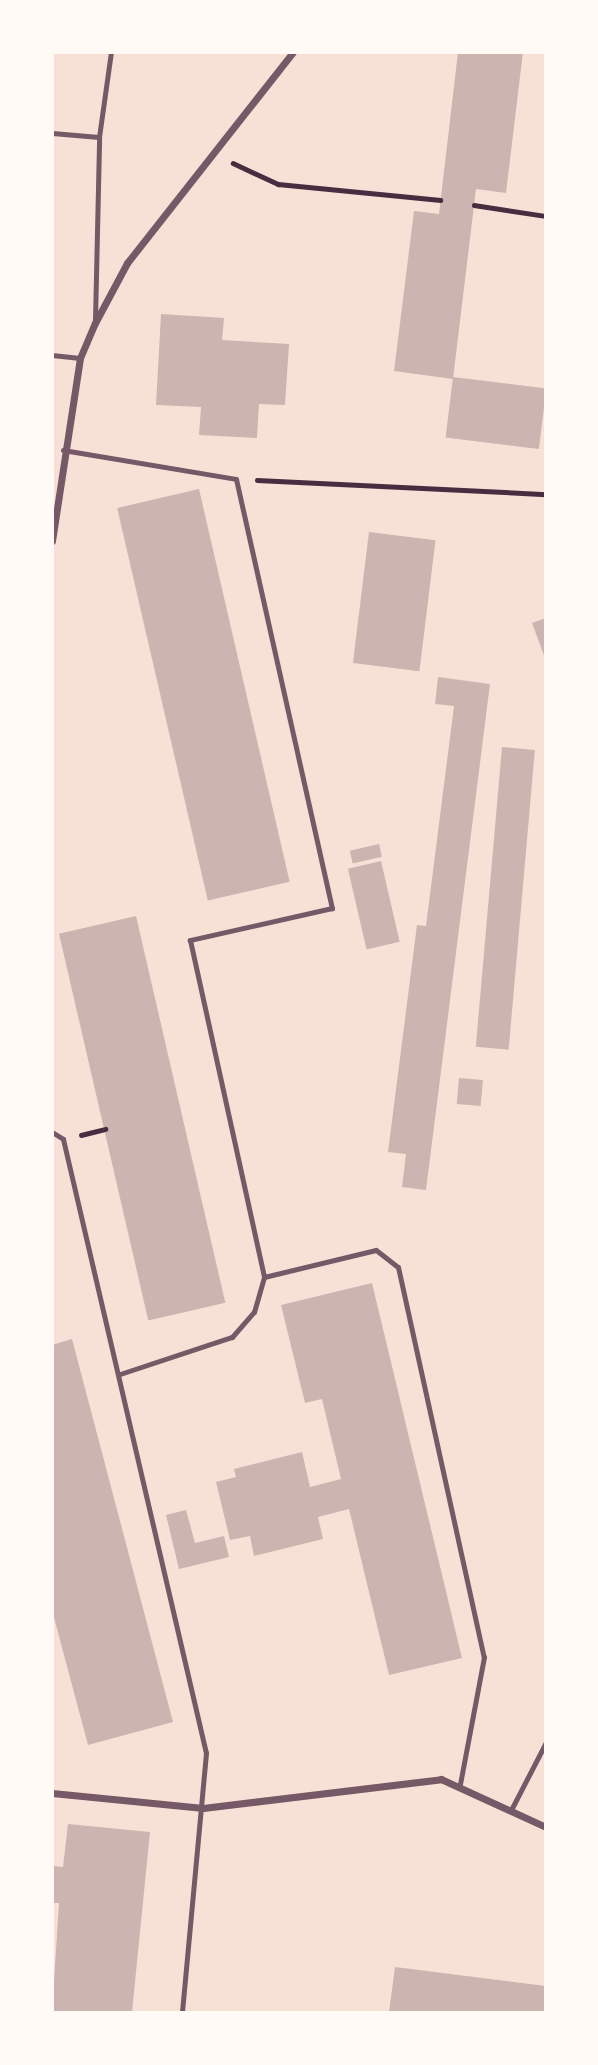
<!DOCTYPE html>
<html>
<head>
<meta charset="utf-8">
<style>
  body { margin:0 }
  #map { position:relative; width:598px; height:2065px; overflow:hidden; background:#f7e1d7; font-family:Raleway,sans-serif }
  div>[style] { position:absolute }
  .building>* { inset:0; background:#ccb4b1; transform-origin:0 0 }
  .path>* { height:4.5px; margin:-2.25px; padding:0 2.25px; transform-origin:2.25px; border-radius:2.25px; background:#4a2c40 }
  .service>* { height:5px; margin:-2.5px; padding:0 2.5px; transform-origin:2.5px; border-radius:2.5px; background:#755966 }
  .minor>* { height:7px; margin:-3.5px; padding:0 3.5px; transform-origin:3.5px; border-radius:3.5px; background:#755966 }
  span { translate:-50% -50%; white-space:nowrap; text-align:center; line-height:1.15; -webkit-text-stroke:5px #fffaf5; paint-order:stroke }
  .frame { position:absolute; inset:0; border:54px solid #fffaf5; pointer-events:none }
</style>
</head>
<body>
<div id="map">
  <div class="building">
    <div style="clip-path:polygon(458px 52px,523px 52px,506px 193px,476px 189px,453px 379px,394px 371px,414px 211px,439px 214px)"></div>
    <div style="clip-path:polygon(161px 314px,224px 318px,222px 340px,289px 344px,285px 405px,259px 404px,257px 438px,199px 435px,201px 407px,156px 405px)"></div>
    <div style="left:453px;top:377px;width:94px;height:61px;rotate:7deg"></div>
    <div style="left:199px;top:489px;width:403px;height:84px;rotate:77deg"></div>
    <div style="left:369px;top:532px;width:67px;height:132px;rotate:7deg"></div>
    <div style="clip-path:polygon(546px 618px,546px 658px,545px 658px,532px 623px)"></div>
    <div style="clip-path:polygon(438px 677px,490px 684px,426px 1190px,402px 1187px,406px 1154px,388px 1152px,417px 925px,426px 926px,454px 706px,435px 704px)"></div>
    <div style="left:502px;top:747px;width:33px;height:301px;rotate:5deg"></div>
    <div style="left:379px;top:844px;width:13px;height:30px;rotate:77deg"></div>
    <div style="left:381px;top:861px;width:83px;height:34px;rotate:77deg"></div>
    <div style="left:136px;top:916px;width:397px;height:79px;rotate:77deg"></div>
    <div style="left:459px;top:1078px;width:24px;height:26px;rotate:5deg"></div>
    <div style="clip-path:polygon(372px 1283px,462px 1658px,389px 1675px,349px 1509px,318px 1517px,323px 1539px,254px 1556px,250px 1536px,230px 1540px,216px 1482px,236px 1477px,234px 1469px,302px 1452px,310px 1487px,341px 1479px,322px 1399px,305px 1403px,281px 1305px)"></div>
    <div style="clip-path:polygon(72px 1339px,173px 1722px,88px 1745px,52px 1610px,52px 1345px)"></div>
    <div style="clip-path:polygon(186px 1510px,195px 1543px,224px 1536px,229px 1557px,179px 1569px,166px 1515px)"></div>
    <div style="clip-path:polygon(68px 1824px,150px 1832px,132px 2012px,52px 2012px,59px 1903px,52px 1903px,52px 1866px,63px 1867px)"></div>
    <div style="clip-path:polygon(395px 1967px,546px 1986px,545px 2012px,389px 2012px)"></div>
  </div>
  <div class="path">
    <div style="left:233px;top:163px;width:50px;rotate:25deg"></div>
    <div style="left:278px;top:184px;width:163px;rotate:5.6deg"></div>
    <div style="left:474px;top:205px;width:73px;rotate:8.7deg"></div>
    <div style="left:257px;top:480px;width:289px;rotate:2.8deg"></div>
    <div style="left:81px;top:1135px;width:25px;rotate:-14deg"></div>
  </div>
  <div class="service">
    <div style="left:52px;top:133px;width:47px;rotate:4.9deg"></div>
    <div style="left:546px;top:308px;width:23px;rotate:90deg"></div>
    <div style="left:95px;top:320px;width:183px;rotate:-88.7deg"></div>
    <div style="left:99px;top:137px;width:86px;rotate:-82deg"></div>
    <div style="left:52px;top:355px;width:28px;rotate:6deg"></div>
    <div style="left:63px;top:450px;width:175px;rotate:9.5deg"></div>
    <div style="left:236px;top:479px;width:440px;rotate:77.4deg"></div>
    <div style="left:332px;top:908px;width:146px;rotate:167.3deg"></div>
    <div style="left:190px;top:940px;width:345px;rotate:77.6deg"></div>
    <div style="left:264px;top:1277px;width:115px;rotate:-13.6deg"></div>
    <div style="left:376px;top:1250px;width:28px;rotate:38deg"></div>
    <div style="left:398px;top:1267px;width:399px;rotate:77.6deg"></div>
    <div style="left:484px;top:1657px;width:129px;rotate:100.7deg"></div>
    <div style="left:52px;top:1132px;width:13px;rotate:32deg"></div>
    <div style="left:63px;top:1139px;width:630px;rotate:76.89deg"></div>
    <div style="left:206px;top:1753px;width:260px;rotate:95.3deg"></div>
    <div style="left:120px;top:1374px;width:118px;rotate:-18.3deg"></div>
    <div style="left:232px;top:1337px;width:33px;rotate:-49deg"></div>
    <div style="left:254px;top:1312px;width:36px;rotate:-74deg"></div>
    <div style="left:512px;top:1808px;width:74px;rotate:-62.7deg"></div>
  </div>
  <div class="minor">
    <div style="left:52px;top:541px;width:185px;rotate:-81.3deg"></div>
    <div style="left:80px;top:358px;width:38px;rotate:-67deg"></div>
    <div style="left:95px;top:323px;width:68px;rotate:-61.9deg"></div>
    <div style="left:127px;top:263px;width:268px;rotate:-51.8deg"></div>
    <div style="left:52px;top:1793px;width:152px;rotate:5.7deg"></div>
    <div style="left:203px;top:1808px;width:240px;rotate:-6.9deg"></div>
    <div style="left:441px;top:1779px;width:115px;rotate:24.6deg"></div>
  </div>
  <div class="frame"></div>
</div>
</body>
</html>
